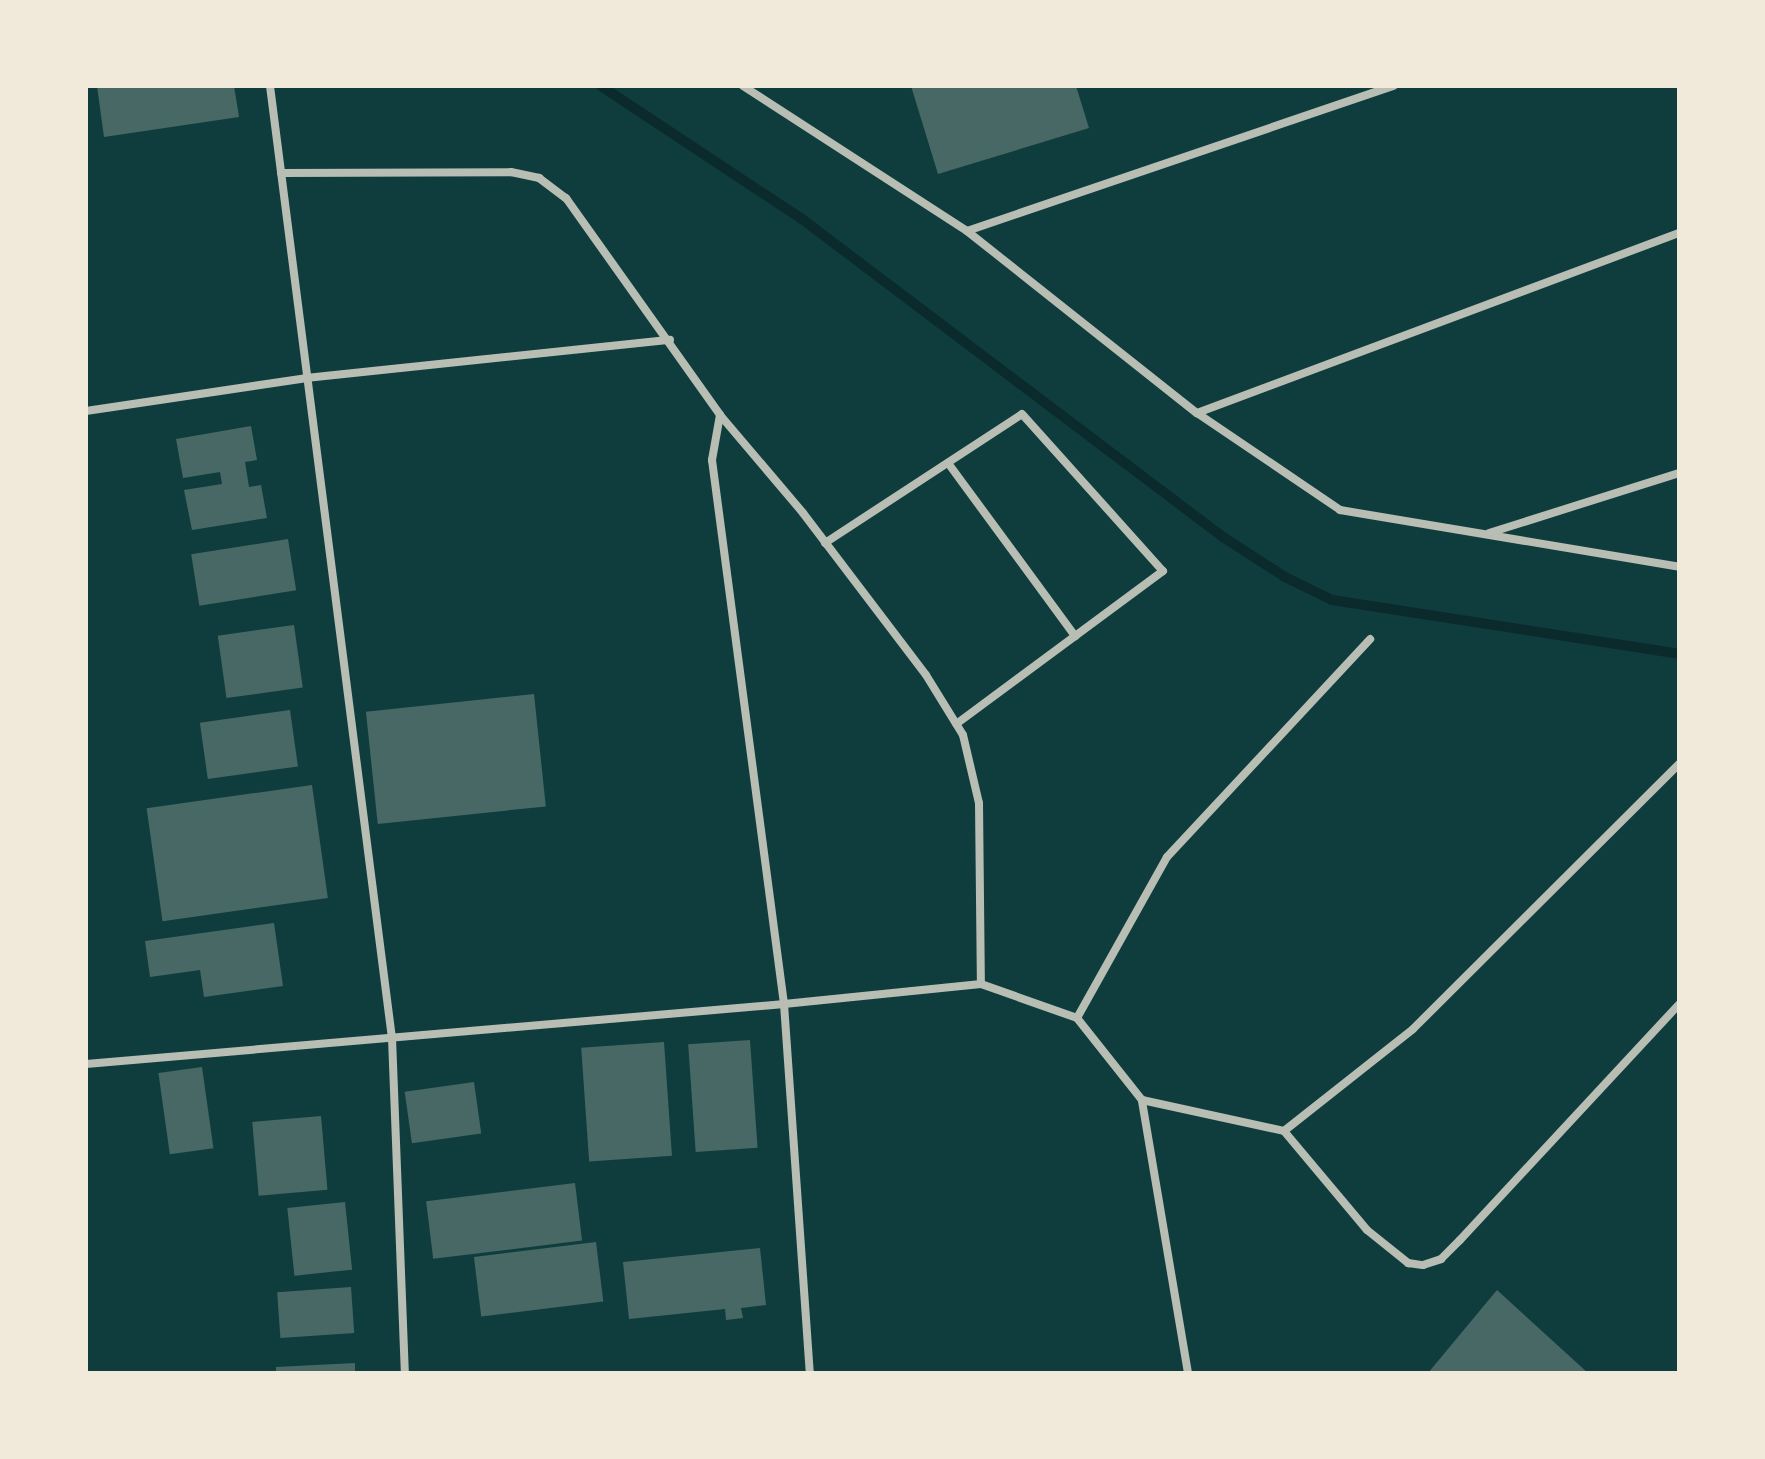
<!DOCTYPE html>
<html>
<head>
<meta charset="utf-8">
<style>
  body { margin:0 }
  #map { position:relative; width:1765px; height:1459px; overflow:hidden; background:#0f3d3e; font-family:"PT Sans Narrow",sans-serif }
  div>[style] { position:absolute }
  .stream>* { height:10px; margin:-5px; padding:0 5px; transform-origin:5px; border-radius:5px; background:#0a2a2b }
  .building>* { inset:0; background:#486865; transform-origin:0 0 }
  .minor>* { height:8px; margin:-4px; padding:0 4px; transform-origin:4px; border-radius:4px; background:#b8beb3 }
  span { translate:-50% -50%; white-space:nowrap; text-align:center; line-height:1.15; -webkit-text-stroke:6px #f1e9da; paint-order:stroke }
  .frame { position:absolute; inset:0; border:88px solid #f1e9da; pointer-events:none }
</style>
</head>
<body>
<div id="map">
  <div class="stream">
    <div style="left:601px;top:86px;width:241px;rotate:33.5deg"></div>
    <div style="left:802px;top:219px;width:528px;rotate:37.07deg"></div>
    <div style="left:1223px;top:537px;width:74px;rotate:32.8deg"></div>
    <div style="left:1285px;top:577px;width:52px;rotate:26.1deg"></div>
    <div style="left:1332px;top:600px;width:351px;rotate:8.8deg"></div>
  </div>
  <div class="building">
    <div style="clip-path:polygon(97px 86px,234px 86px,239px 117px,104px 137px)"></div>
    <div style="clip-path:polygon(911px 86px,1076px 86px,1089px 128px,938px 174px)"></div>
    <div style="clip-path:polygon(251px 426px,257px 460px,245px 462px,249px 487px,261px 485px,267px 518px,192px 530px,184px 490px,222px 484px,220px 472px,183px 478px,176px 439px)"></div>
    <div style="left:288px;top:539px;width:52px;height:98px;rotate:81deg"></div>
    <div style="left:294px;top:625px;width:63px;height:77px;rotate:82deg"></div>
    <div style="left:534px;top:694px;width:113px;height:169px;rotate:84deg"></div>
    <div style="left:290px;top:710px;width:57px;height:91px;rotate:82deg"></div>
    <div style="left:312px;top:785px;width:114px;height:167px;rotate:82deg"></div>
    <div style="clip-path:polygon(274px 923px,283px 986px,204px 997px,200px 970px,150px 977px,145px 941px)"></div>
    <div style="left:750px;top:1040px;width:108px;height:62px;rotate:86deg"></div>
    <div style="left:664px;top:1042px;width:114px;height:83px;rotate:86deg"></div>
    <div style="left:202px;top:1067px;width:82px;height:44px;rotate:82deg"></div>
    <div style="left:474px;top:1082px;width:52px;height:70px;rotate:82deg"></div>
    <div style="left:321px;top:1116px;width:74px;height:69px;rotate:85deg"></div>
    <div style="left:575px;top:1183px;width:58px;height:150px;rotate:83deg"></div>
    <div style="left:345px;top:1202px;width:68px;height:58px;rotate:84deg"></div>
    <div style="left:596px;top:1242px;width:60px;height:123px;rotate:83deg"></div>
    <div style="clip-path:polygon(760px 1248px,766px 1305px,741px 1308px,743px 1318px,726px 1320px,725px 1309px,629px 1319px,623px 1262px)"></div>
    <div style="left:351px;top:1287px;width:46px;height:74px;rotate:86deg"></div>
    <div style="clip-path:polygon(1497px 1290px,1588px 1373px,1428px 1373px)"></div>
    <div style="clip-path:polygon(355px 1363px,355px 1373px,276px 1373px,276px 1367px)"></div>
  </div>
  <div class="minor">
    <div style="left:270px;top:86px;width:960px;rotate:82.7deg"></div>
    <div style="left:392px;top:1038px;width:335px;rotate:87.8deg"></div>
    <div style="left:743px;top:86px;width:267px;rotate:32.9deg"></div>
    <div style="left:967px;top:231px;width:293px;rotate:38.4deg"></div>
    <div style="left:1197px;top:413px;width:515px;rotate:-20.48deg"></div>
    <div style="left:281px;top:173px;width:230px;rotate:-0.2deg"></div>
    <div style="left:511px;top:172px;width:29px;rotate:12deg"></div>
    <div style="left:539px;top:178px;width:34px;rotate:37deg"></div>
    <div style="left:566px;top:198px;width:266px;rotate:54.6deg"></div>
    <div style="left:720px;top:415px;width:128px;rotate:49.7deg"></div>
    <div style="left:803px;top:513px;width:203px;rotate:52.8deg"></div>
    <div style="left:926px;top:675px;width:70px;rotate:58.3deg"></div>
    <div style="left:963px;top:735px;width:70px;rotate:76.8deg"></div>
    <div style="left:979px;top:803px;width:181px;rotate:89.4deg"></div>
    <div style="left:967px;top:231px;width:451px;rotate:-18.8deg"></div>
    <div style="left:86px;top:411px;width:222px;rotate:-8.5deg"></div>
    <div style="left:306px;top:378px;width:366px;rotate:-6deg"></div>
    <div style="left:1197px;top:413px;width:173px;rotate:34.1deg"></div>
    <div style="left:1340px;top:510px;width:344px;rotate:9.5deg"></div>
    <div style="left:720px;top:415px;width:46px;rotate:100.1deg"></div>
    <div style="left:712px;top:460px;width:549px;rotate:82.46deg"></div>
    <div style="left:784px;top:1004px;width:198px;rotate:-5.8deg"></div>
    <div style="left:981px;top:984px;width:102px;rotate:19.5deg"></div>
    <div style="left:948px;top:463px;width:215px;rotate:53.7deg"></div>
    <div style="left:1489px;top:533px;width:199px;rotate:-17.5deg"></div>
    <div style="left:825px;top:543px;width:235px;rotate:-33.2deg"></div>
    <div style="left:1022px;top:414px;width:211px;rotate:48.1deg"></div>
    <div style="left:1163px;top:571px;width:257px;rotate:143.5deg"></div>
    <div style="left:86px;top:1064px;width:701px;rotate:-4.91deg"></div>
    <div style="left:784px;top:1004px;width:370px;rotate:86deg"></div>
    <div style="left:1142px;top:1100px;width:145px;rotate:12.3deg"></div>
    <div style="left:1284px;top:1131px;width:129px;rotate:50deg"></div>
    <div style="left:1367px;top:1230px;width:53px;rotate:38.8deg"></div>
    <div style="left:1408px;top:1263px;width:15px;rotate:8deg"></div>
    <div style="left:1423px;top:1265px;width:19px;rotate:-18deg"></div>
    <div style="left:1441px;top:1259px;width:27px;rotate:-45deg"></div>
    <div style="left:1460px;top:1240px;width:322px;rotate:-47.1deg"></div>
    <div style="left:1284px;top:1131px;width:164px;rotate:-38.3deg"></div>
    <div style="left:1413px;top:1029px;width:375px;rotate:-44.9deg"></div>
    <div style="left:1188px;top:1373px;width:277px;rotate:-99.6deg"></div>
    <div style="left:1142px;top:1100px;width:105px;rotate:-128.4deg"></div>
    <div style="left:1077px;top:1018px;width:184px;rotate:-60.8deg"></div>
    <div style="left:1167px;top:857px;width:298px;rotate:-47deg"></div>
  </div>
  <div class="frame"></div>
</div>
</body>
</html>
